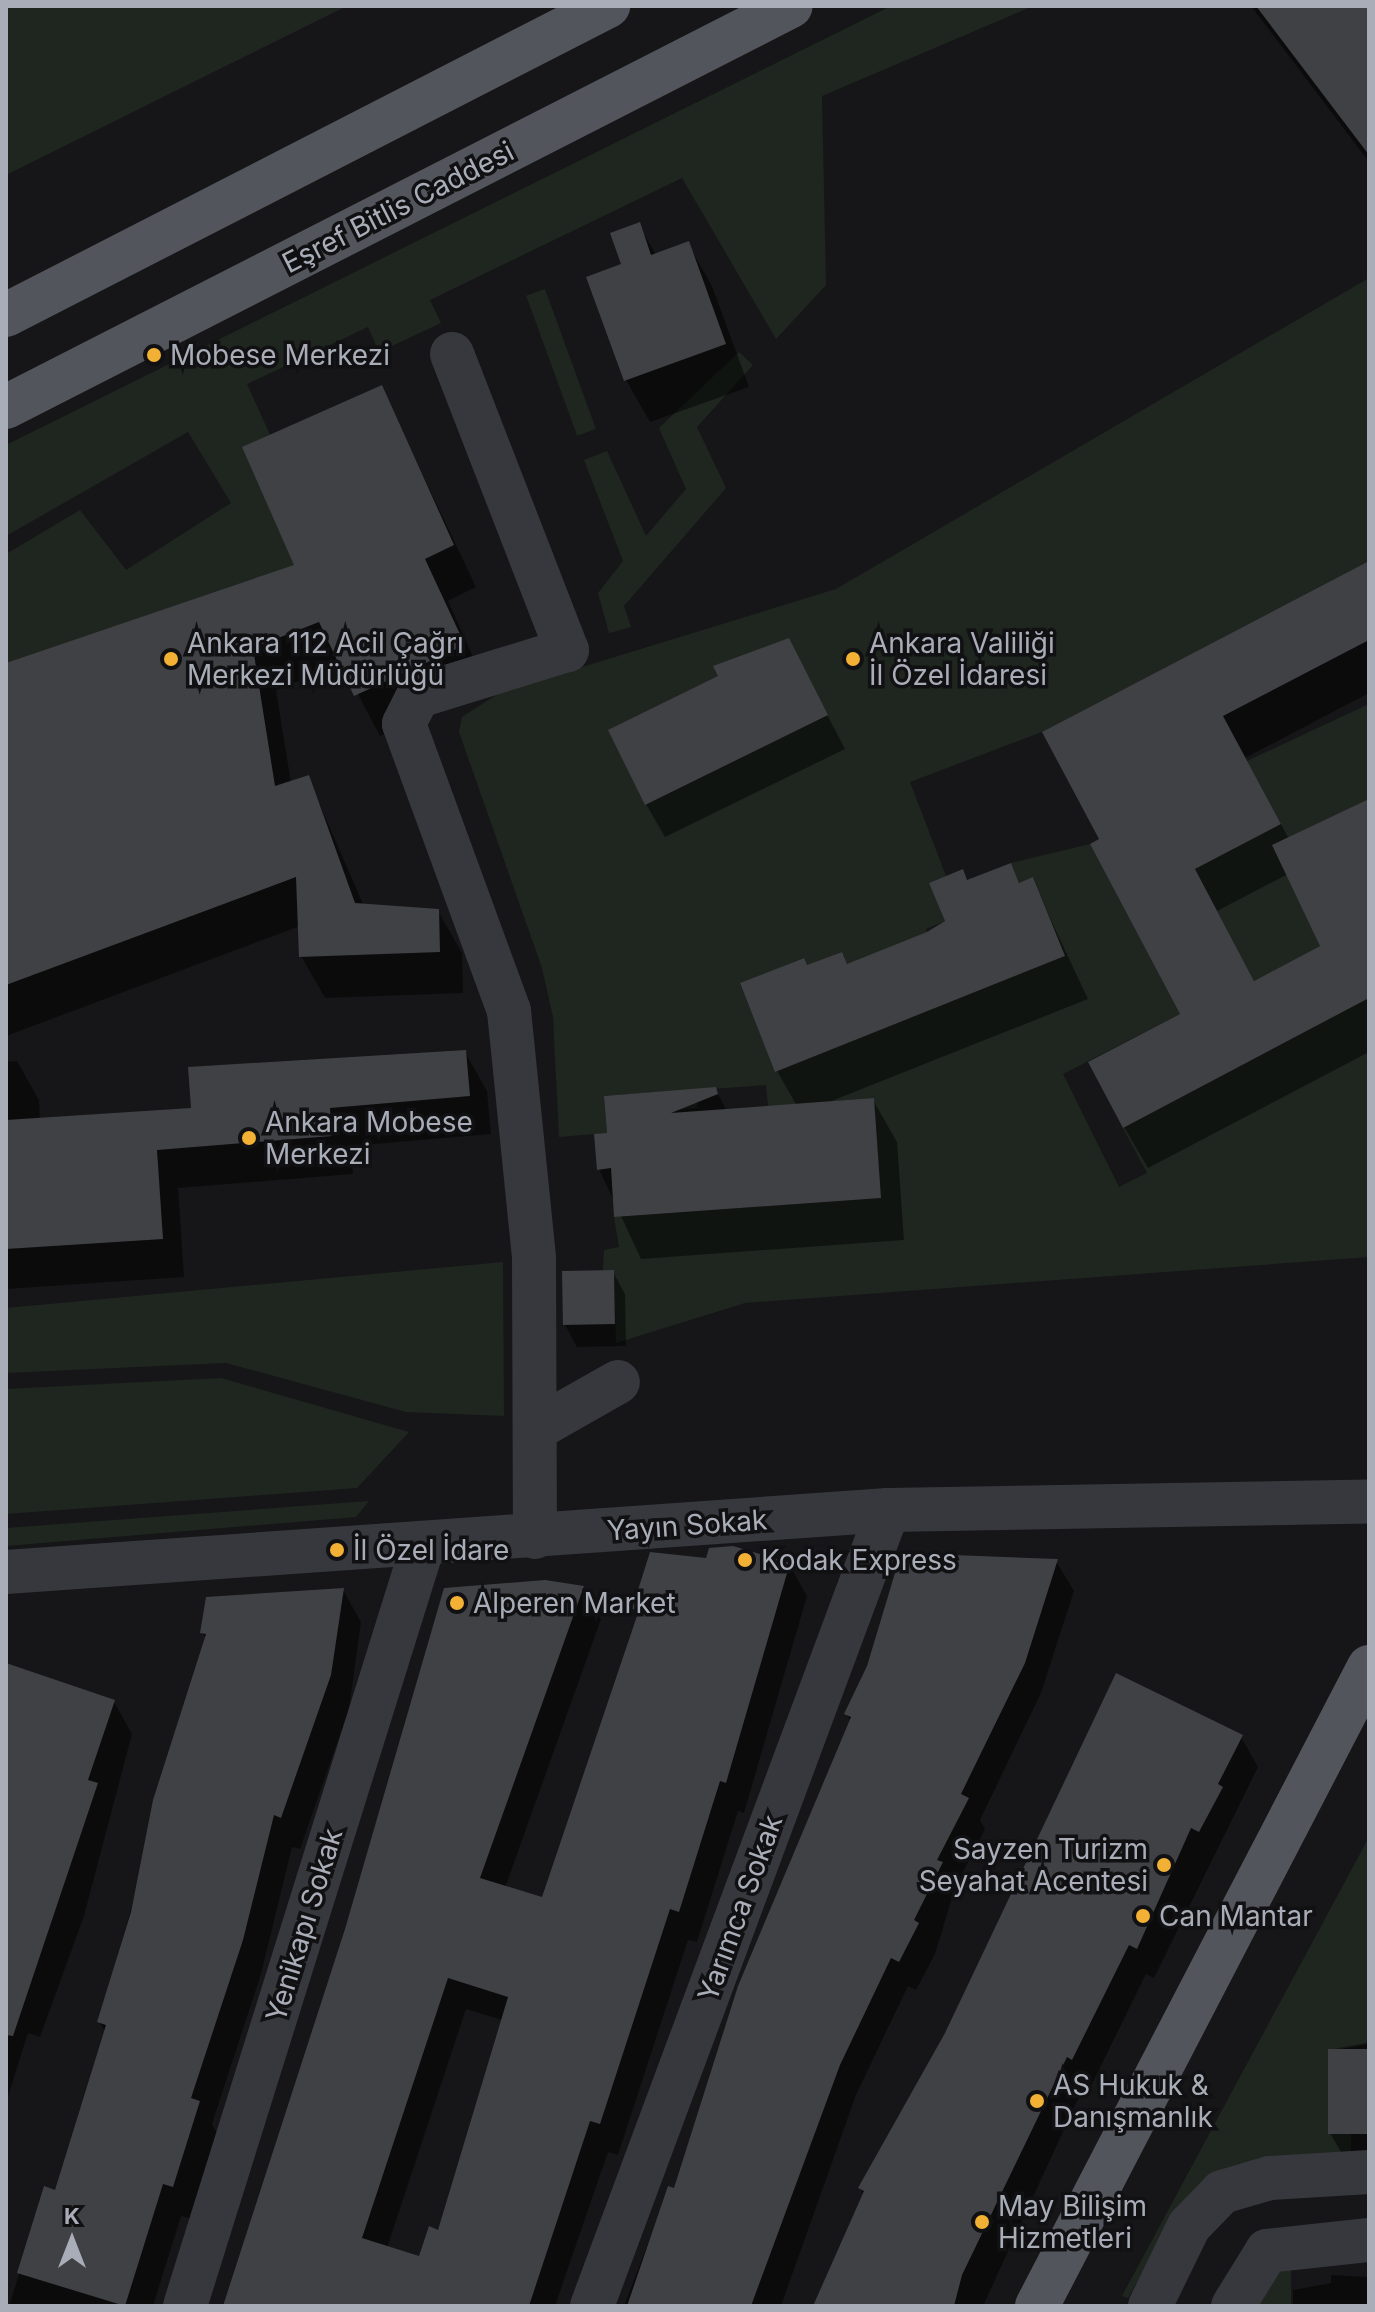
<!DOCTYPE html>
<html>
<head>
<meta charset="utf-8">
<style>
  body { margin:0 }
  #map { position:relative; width:1375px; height:2312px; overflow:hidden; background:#161618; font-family:Inter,sans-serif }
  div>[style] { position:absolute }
  .green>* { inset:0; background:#1e261f; transform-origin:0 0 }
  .shadow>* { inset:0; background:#0007 }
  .building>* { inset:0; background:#404145; transform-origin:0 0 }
  .minor>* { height:44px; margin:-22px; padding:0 22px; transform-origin:22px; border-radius:22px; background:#37383d }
  .major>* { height:44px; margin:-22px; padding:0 22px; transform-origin:22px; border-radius:22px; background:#53555c }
  .dots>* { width:22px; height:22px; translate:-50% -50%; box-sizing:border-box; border:4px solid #111113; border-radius:50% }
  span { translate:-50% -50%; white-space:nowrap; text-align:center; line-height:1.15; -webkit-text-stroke:7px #111113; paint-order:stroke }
  .street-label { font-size:28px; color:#a8adb8 }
  .poi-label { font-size:28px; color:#a8adb8 }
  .left { translate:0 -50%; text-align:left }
  .right { translate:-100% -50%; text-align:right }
  .frame { position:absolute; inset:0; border:8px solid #a8adb8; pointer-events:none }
  .north { position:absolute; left:32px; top:2200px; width:80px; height:80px; -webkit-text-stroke:6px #111113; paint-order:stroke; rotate:0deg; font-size:22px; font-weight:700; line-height:32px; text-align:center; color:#a8adb8 }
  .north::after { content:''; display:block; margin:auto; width:28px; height:36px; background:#a8adb8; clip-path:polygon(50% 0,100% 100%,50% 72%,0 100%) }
</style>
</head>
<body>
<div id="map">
  <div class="green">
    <div style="clip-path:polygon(6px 6px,347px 6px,6px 175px)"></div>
    <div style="clip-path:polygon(891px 6px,1033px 6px,822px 96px,826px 285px,776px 339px,682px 178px,430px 300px,441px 323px,379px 352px,368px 327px,247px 384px,270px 435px,243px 448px,295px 566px,6px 663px,6px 554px,80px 510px,126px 570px,231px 503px,188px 432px,6px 536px,6px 445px)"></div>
    <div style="clip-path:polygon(1369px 278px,1369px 561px,1042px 732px,910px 782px,946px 876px,930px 883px,945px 921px,926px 929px,929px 939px,847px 964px,842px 952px,807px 965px,803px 958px,740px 984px,776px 1071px,1065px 956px,1034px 878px,1019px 883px,1011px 863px,1090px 844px,1180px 1014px,1063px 1074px,1119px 1187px,1147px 1173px,1123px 1128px,1369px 998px,1369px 1257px,745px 1303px,616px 1343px,614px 1270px,603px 1270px,604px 1250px,619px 1247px,614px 1217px,880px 1198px,874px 1098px,768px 1106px,766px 1085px,697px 1090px,697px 1108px,674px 1110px,672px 1091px,604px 1096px,607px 1133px,559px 1137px,553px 1017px,542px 968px,459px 732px,462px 717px,501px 692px,836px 589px)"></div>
    <div style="left:545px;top:289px;width:149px;height:20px;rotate:70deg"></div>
    <div style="clip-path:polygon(739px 352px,753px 365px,697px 427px,726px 488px,624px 606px,631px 627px,609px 633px,598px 593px,623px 561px,584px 460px,607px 451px,646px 536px,686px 489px,659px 428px)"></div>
    <div style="clip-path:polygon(1369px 704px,1369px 920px,1254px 981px,1195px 869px,1281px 824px,1247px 761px)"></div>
    <div style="clip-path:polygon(503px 1262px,504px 1416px,406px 1412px,226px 1363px,6px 1373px,6px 1308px)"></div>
    <div style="clip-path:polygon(221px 1378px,409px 1432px,357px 1488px,6px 1514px,6px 1389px)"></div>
    <div style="clip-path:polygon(369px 1501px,356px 1517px,6px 1546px,6px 1528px)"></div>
    <div style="clip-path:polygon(1369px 1837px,1369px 2034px,1366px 2043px,1328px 2050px,1328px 2133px,1351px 2134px,1351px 2155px,1172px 2219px,1128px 2298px,1122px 2296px)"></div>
    <div style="clip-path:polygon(1291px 2255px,1291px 2306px,1248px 2306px)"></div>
  </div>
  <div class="shadow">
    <div style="clip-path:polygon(1251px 6px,1369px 6px,1369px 162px)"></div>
    <div style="clip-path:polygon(639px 225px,656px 255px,688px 244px,712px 286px,749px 387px,650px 422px,626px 380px)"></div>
    <div style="clip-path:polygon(381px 387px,476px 587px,448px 601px,487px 688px,380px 736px,342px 664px,276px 690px,291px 783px,308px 778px,364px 906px,438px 911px,462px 953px,463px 993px,325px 998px,301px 956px,300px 926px,6px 1036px,6px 665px,297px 567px)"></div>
    <div style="clip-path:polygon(evenodd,1369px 563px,1369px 693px,1245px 758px,1289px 839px,1369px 801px,1369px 1052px,1148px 1168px,1124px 1127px,1182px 1014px,1102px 840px,1369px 563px,1288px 874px,1322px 947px,1255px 983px,1217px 911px,1288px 874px)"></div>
    <div style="clip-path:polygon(788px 640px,845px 749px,665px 837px,646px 804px,721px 677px)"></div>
    <div style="clip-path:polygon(1010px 865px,1020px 884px,1032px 880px,1088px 999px,829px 1102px,873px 1100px,897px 1142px,904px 1240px,641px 1259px,599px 1169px,609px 1135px,715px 1089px,727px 1111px,797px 1106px,777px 1071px,807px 967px,841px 954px,848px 966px,928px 934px,948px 922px,962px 871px,968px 882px)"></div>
    <div style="clip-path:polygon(465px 1052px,487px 1091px,491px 1134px,351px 1146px,353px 1174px,178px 1188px,184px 1277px,6px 1289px,6px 1062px,17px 1061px,39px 1100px,40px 1120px,193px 1110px)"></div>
    <div style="clip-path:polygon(613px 1272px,625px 1294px,626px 1346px,577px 1347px,565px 1325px)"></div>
    <div style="clip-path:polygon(1056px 1561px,1074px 1591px,1041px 1693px,980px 1820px,985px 1829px,955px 1888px,935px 1954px,916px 1990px,908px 1986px,856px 2095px,781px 2306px,624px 2306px,669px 2189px,676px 2191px,851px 1722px,846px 1713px)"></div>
    <div style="clip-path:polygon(evenodd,789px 1564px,807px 1596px,744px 1813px,738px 1811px,697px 1942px,688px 1940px,618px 2155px,608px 2152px,555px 2306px,225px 2306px,583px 1588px,601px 1619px,505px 1888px,543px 1900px,639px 1616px,635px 1609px,789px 1564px,466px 2009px,502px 2020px,439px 2232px,420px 2258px,387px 2248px,466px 2009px)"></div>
    <div style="clip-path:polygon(343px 1590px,361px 1622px,349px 1709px,300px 1849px,292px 1847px,261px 1974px,212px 2124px,218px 2135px,192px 2219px,181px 2216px,153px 2306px,9px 2306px,46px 2189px,56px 2192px,106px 2033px,99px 2022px,207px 1640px,202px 1632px)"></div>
    <div style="clip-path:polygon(6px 1665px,114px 1702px,132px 1734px,84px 1916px,40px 2037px,28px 2033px,6px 2103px)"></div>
    <div style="clip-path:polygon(1241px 1737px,1258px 1767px,1154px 1978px,1146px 1974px,1090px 2088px,1084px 2086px,983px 2306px,816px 2306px,864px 2195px,860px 2188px)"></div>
    <div style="clip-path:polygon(1368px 2036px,1369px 2036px,1369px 2172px,1349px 2166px,1330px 2133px,1330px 2051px,1368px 2044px)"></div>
    <div style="clip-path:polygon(1331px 2275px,1369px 2277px,1369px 2306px,1293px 2306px,1293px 2290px,1331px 2283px)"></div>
  </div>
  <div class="building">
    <div style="clip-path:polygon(1256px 6px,1369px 6px,1369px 155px)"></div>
    <div style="clip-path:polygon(640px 222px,651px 255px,689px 241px,726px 344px,624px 381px,586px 277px,621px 264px,610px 233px)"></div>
    <div style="clip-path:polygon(382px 385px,454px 545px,425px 559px,465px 645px,354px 696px,319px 622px,253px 648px,275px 786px,309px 775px,355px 903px,439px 909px,440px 952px,299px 957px,296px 877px,6px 985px,6px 663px,294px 565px,242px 447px)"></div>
    <div style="clip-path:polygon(1369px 561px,1369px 640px,1223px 716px,1281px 824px,1195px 869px,1254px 981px,1320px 946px,1272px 845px,1369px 799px,1369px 998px,1123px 1128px,1088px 1062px,1180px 1014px,1090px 844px,1099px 839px,1042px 732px)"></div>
    <div style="clip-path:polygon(789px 638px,828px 715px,645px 805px,608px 730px,718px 676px,713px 666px)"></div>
    <div style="clip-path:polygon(1011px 863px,1019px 883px,1033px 877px,1065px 956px,775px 1072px,740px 983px,804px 958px,807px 965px,842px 952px,847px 964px,927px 932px,945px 921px,929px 883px,963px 869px,967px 880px)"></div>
    <div style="clip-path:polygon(466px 1050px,470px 1096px,330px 1108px,332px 1136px,157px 1150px,163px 1239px,6px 1249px,6px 1120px,191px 1108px,188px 1067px)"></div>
    <div style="clip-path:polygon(716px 1087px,718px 1094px,671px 1113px,874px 1098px,881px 1198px,614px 1217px,611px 1168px,597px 1170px,594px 1134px,607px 1133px,604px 1096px)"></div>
    <div style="left:614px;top:1270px;width:54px;height:52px;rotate:89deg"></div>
    <div style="clip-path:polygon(evenodd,733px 1546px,790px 1563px,726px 1783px,720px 1781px,679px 1912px,670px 1909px,600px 2124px,590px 2121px,529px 2306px,223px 2306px,345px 1929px,444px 1588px,545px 1580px,584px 1586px,480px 1878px,542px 1897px,639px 1610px,632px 1609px,650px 1552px,706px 1558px,709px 1548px,733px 1546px,448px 1978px,508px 1997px,438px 2230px,429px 2226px,419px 2256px,362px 2238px,448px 1978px)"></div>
    <div style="clip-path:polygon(901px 1553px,1058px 1559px,1025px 1663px,961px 1794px,969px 1798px,937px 1860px,943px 1862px,914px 1920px,919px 1923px,899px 1962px,891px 1958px,840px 2065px,751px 2306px,627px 2306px,668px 2186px,674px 2188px,738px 1986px,851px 1717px,844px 1714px,867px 1666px)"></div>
    <div style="clip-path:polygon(344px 1588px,331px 1675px,281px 1818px,274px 1815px,243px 1940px,191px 2098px,200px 2101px,173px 2187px,163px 2184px,125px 2306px,17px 2273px,44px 2186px,55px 2190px,106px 2025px,97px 2022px,131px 1912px,153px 1800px,206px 1634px,200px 1633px,206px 1597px)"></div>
    <div style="clip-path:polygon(6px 1663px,115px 1700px,88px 1780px,98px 1783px,13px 2036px,6px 2035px)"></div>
    <div style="clip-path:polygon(1116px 1673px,1243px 1735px,1218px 1784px,1223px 1787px,1199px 1832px,1191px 1828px,1137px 1949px,1129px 1945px,1072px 2060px,1067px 2057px,962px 2275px,954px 2306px,813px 2306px,864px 2191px,858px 2188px,945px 2033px)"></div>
    <div style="left:1328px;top:2049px;width:41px;height:85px"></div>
  </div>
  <div class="minor">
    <div style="left:452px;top:354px;width:318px;rotate:68.8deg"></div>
    <div style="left:567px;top:650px;width:156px;rotate:162.8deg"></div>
    <div style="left:418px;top:696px;width:31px;rotate:117deg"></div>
    <div style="left:404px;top:724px;width:306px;rotate:69.9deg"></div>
    <div style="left:509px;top:1011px;width:249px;rotate:84.2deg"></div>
    <div style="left:534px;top:1259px;width:278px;rotate:89.8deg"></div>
    <div style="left:537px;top:1428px;width:93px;rotate:-29.6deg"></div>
    <div style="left:6px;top:1572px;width:884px;rotate:-4.02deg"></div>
    <div style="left:888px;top:1510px;width:481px;rotate:-1deg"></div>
    <div style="left:185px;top:2306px;width:797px;rotate:-72.63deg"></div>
    <div style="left:592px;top:2306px;width:849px;rotate:-69.6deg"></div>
    <div style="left:1150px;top:2306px;width:89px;rotate:-64deg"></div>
    <div style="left:1189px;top:2226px;width:47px;rotate:-45.9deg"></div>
    <div style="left:1222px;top:2192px;width:50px;rotate:-16.3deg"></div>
    <div style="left:1270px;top:2178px;width:99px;rotate:-3.5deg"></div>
    <div style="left:1233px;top:2306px;width:65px;rotate:-58.3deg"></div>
    <div style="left:1267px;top:2251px;width:103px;rotate:-6.2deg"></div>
  </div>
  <div class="major">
    <div style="left:6px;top:315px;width:677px;rotate:-27.17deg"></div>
    <div style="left:6px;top:407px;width:881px;rotate:-27.06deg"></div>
    <div style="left:1037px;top:2306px;width:720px;rotate:-62.55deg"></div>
  </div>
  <div class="dots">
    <div style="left:154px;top:355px;background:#f2b134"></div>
    <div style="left:171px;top:659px;background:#f2b134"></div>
    <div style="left:853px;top:659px;background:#f2b134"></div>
    <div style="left:249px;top:1138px;background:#f2b134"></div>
    <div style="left:337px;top:1550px;background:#f2b134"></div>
    <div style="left:745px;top:1560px;background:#f2b134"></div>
    <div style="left:457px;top:1603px;background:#f2b134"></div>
    <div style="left:1164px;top:1865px;background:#f2b134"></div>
    <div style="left:1143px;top:1916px;background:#f2b134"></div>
    <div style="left:1037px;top:2101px;background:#f2b134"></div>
    <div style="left:982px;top:2222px;background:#f2b134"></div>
  </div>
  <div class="street-label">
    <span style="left:398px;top:207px;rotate:-27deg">Eşref Bitlis Caddesi</span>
    <span style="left:687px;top:1525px;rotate:-4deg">Yayın Sokak</span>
    <span style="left:740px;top:1908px;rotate:-70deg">Yarımca Sokak</span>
    <span style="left:304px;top:1925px;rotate:-73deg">Yenikapı Sokak</span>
  </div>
  <div class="poi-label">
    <span class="left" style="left:170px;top:355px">Mobese Merkezi</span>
    <span class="left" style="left:187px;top:659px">Ankara 112 Acil Çağrı<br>Merkezi Müdürlüğü</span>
    <span class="left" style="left:869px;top:659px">Ankara Valiliği<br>İl Özel İdaresi</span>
    <span class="left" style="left:265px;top:1138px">Ankara Mobese<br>Merkezi</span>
    <span class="left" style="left:353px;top:1550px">İl Özel İdare</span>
    <span class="left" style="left:761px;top:1560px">Kodak Express</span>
    <span class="left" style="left:473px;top:1603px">Alperen Market</span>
    <span class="right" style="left:1148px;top:1865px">Sayzen Turizm<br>Seyahat Acentesi</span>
    <span class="left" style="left:1159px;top:1916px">Can Mantar</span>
    <span class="left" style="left:1053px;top:2101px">AS Hukuk &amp;<br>Danışmanlık</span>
    <span class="left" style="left:998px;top:2222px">May Bilişim<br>Hizmetleri</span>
  </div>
  <div class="frame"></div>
  <div class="north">K</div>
</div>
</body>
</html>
